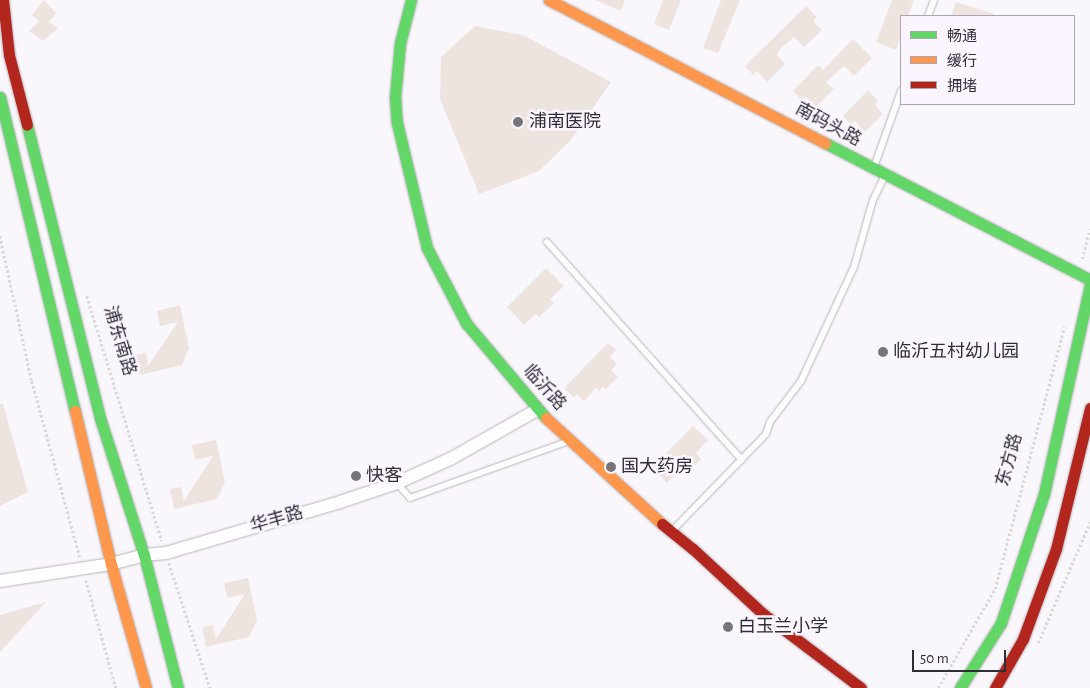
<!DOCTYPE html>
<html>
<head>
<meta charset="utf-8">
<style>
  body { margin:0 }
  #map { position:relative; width:1090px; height:688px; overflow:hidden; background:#faf7fc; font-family:"Alegreya Sans","Noto Sans SC",sans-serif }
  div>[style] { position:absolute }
  .building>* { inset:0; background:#eee4df }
  .path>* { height:2.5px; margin-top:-1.25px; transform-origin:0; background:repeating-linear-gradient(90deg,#d9d8d9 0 2.5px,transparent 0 5px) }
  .roads { filter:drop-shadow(0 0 1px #b7b4ba) drop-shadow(0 0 1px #b7b4ba) }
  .lane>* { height:6px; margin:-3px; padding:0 3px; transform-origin:3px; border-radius:3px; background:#fefeff }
  .street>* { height:12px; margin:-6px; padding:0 6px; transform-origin:6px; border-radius:6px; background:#fefeff }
  .fast>* { height:11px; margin:-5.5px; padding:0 5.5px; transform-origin:5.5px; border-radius:5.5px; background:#63d668 }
  .slow>* { height:11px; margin:-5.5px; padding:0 5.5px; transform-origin:5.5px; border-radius:5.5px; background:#ff974d }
  .jam>* { height:11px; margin:-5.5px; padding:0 5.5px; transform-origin:5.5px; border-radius:5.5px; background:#b3261e }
  .dots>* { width:14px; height:14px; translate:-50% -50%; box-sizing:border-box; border:2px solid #faf5fe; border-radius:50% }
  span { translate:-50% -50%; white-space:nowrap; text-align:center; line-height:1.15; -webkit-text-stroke:5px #faf5fe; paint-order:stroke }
  .poi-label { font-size:18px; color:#312d35 }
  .left { translate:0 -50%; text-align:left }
  .street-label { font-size:18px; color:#312d35 }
  .legend { position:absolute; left:900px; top:15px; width:175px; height:90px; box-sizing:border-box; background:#faf5fe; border:1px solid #aaa5ae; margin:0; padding:6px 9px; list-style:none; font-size:15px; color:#312d35 }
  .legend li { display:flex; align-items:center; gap:10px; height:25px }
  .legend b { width:25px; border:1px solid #aaa5ae }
  .scale { position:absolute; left:912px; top:650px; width:94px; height:22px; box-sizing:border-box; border:2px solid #312d35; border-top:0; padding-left:6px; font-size:15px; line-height:18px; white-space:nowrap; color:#312d35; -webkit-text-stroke:4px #faf5fe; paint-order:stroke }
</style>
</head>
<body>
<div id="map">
  <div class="building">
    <div style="clip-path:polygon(44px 0,56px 13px,49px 22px,58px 28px,43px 41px,29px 31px,39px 21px,32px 15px)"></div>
    <div style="clip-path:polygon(595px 0,625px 0,621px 11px)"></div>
    <div style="clip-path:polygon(663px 0,681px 0,669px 30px,654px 24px)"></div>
    <div style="clip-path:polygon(721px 0,740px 0,718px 53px,703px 48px)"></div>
    <div style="clip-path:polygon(892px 0,914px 0,908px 16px,901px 16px,901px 35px,896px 50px,876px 42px)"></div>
    <div style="clip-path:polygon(956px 2px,994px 14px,994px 16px,951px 16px)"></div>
    <div style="clip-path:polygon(806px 6px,817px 17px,813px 21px,822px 30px,804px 47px,794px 37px,779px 50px,777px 55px,785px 64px,767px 82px,757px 71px,753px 75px,745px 66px)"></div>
    <div style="clip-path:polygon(475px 26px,523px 35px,611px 82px,571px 140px,539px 171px,479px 194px,440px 99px,441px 57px)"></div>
    <div style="clip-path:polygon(853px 39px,872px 58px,854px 76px,844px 66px,826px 82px,834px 89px,816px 107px,806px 97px,802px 100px,793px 91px,818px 65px,823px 70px)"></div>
    <div style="clip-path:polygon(868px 90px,878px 101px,875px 105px,883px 114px,865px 132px,855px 121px,851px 125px,843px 116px)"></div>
    <div style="clip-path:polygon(546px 268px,564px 286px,550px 299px,554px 303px,539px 317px,536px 314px,524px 325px,507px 307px)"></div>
    <div style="clip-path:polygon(180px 305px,189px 348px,182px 365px,139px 375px,135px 355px,146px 353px,148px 366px,178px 322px,160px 326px,157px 311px)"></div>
    <div style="clip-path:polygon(608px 343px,616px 350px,610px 357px,617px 364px,611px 370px,618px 377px,606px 389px,603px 387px,599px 391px,596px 388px,584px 401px,577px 394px,574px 398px,564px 388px)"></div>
    <div style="clip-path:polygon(0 404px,3px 404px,28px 492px,0 506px)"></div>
    <div style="clip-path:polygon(693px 426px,708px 440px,696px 453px,701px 459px,685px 476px,679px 470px,667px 483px,652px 468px)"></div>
    <div style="clip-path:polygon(216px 440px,225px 482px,217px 499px,174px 509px,170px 489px,181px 487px,184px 501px,213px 456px,195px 460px,192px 445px)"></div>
    <div style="clip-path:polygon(248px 578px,257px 620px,249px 637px,206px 647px,202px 627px,213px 625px,216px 639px,245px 594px,227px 598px,224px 583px)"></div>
    <div style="clip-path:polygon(46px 602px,0 652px,0 615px)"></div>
  </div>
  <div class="path">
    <div style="left:0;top:236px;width:148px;rotate:77.6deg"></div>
    <div style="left:32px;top:381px;width:183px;rotate:74.8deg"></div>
    <div style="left:1082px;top:259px;width:31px;rotate:-75deg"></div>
    <div style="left:87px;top:296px;width:256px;rotate:73deg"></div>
    <div style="left:169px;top:563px;width:132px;rotate:71.8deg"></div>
    <div style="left:86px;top:580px;width:112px;rotate:74.5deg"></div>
    <div style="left:1038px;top:643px;width:132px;rotate:-66.7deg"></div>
    <div style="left:938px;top:688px;width:114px;rotate:-60.1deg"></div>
    <div style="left:995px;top:589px;width:271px;rotate:-75.2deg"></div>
  </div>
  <div class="roads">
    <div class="lane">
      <div style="left:928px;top:16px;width:17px;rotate:-69deg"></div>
      <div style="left:874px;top:167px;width:81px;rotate:-70.4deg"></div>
      <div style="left:547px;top:242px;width:292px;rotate:48.2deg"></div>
      <div style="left:397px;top:483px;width:20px;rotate:49deg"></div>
      <div style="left:410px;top:498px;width:169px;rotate:-19.7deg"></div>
      <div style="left:672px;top:531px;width:135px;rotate:-45.9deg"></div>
      <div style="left:766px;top:434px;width:13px;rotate:-72deg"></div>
      <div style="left:770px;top:422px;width:51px;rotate:-52.9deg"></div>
      <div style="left:801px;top:381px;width:126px;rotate:-65.1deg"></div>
      <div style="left:854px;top:267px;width:70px;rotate:-74.2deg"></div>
      <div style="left:873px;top:200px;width:28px;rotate:-64deg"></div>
    </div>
    <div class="street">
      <div style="left:0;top:581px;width:112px;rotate:-8.7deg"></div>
      <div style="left:111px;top:564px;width:34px;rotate:-15deg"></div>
      <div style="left:144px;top:555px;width:22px;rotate:-5deg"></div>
      <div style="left:166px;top:553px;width:181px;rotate:-16.3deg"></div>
      <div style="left:340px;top:502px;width:60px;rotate:-18.4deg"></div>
      <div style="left:397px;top:483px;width:60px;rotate:-24.4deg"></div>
      <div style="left:452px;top:458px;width:98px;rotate:-29.5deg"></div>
    </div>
    <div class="fast">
      <div style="left:411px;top:0;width:44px;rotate:104.3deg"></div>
      <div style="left:400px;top:43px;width:54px;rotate:95.3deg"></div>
      <div style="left:395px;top:97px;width:26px;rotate:86deg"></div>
      <div style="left:397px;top:123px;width:129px;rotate:76.5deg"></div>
      <div style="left:427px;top:248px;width:85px;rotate:62.5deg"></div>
      <div style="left:466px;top:323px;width:124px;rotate:49.9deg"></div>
      <div style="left:0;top:97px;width:323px;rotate:76.6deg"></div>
      <div style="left:27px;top:125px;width:302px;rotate:76deg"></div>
      <div style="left:100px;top:418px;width:144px;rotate:72.2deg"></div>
      <div style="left:144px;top:555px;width:137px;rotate:75.7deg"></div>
      <div style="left:825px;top:143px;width:298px;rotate:27.3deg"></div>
      <div style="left:960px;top:688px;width:77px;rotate:-57.8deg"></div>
      <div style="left:1001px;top:623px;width:136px;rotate:-71.6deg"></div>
      <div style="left:1044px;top:494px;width:215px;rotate:-77.6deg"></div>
    </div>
    <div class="slow">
      <div style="left:549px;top:0;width:311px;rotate:27.4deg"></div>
      <div style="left:75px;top:411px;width:157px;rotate:76.8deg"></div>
      <div style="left:111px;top:564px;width:129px;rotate:74.2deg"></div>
      <div style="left:546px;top:418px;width:157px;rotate:42.4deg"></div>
    </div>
    <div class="jam">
      <div style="left:3px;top:0;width:55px;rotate:83.8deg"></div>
      <div style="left:9px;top:55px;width:72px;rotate:75.6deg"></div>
      <div style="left:662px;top:524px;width:40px;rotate:39deg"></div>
      <div style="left:693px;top:549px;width:94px;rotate:42.8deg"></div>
      <div style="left:762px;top:613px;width:124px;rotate:37.1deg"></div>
      <div style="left:995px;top:688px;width:56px;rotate:-60.3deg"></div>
      <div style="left:1023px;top:639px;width:96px;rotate:-69.9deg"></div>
      <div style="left:1056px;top:549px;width:145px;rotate:-76.4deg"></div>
    </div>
  </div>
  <div class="dots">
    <div style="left:518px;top:122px;background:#77747b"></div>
    <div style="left:883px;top:352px;background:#77747b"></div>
    <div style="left:611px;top:467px;background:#77747b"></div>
    <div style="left:356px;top:476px;background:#77747b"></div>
    <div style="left:728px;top:627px;background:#77747b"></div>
  </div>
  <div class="poi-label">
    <span class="left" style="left:529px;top:122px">浦南医院</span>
    <span class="left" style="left:893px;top:352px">临沂五村幼儿园</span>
    <span class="left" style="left:621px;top:467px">国大药房</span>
    <span class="left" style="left:366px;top:476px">快客</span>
    <span class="left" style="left:738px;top:627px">白玉兰小学</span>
  </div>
  <div class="street-label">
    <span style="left:828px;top:125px;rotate:28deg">南码头路</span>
    <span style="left:119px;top:341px;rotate:73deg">浦东南路</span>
    <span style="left:544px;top:388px;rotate:48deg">临沂路</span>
    <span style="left:1010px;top:460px;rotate:-75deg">东方路</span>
    <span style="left:277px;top:520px;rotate:-16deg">华丰路</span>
  </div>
  <ul class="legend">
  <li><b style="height:6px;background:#63d668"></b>畅通</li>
  <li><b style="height:6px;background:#ff974d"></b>缓行</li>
  <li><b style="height:6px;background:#b3261e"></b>拥堵</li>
  </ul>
  <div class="scale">50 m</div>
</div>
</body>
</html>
